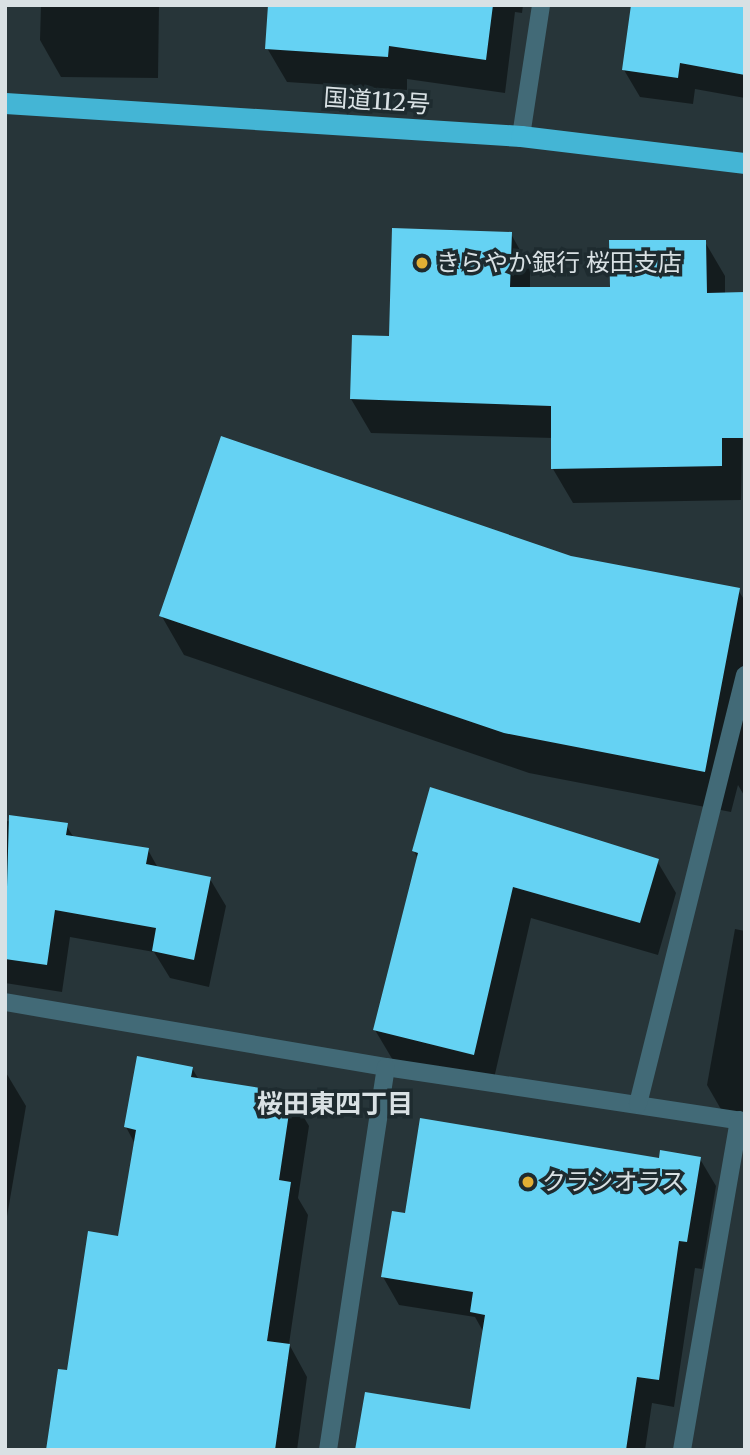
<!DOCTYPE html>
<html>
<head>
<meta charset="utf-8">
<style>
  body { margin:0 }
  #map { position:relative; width:750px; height:1455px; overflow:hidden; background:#273539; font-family:Merriweather,"Noto Sans JP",serif }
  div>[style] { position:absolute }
  .shadow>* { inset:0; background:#0007 }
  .building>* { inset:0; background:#65d2f3 }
  .minor>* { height:18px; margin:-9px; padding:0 9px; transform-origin:9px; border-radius:9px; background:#426a77 }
  .highway>* { height:21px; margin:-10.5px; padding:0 10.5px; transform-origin:10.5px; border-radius:10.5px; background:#44b5d5 }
  .dots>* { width:19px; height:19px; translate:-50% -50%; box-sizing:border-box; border:4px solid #1e2b2f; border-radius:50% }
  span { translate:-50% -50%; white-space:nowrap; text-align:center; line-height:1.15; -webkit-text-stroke:7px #1e2b2f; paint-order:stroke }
  .street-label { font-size:24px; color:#d9e1e4 }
  .poi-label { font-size:24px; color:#d9e1e4 }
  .left { translate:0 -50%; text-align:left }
  .neighbourhood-label { font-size:26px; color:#d9e1e4; font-weight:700 }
  .frame { position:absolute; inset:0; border:7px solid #d9e1e4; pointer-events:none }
</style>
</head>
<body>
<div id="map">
  <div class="shadow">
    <div style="clip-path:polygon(41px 5px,159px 5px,158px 78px,61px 77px,40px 40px)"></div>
    <div style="clip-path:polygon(270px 5px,523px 5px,522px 13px,515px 12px,505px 93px,407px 79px,407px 90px,287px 82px,267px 48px)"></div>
    <div style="clip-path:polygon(745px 5px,745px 98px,695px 89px,693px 104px,640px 97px,624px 70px)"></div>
    <div style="clip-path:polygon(511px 234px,530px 268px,530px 289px,612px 289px,705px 242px,725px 276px,725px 294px,745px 294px,741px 500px,573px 503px,553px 469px,553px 438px,371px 433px,351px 399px,391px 337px)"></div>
    <div style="clip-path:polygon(571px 558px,738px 590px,745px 601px,745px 797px,738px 785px,731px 812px,529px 773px,184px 655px,161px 615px)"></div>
    <div style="clip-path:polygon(5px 821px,66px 825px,74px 838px,148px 850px,158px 868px,210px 879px,226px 906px,209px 987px,170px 978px,154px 952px,70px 937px,62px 992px,5px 983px)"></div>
    <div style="clip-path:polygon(414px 851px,657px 861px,676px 893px,658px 955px,531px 918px,492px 1087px,394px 1062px,375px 1030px,418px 859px)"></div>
    <div style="clip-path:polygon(735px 929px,745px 931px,745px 1127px,730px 1125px,707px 1085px)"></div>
    <div style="clip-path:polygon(192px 1068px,199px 1080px,290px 1094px,309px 1126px,298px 1198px,308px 1215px,289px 1344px,307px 1377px,297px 1450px,48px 1450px,69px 1372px,120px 1238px,135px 1144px,126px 1127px)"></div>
    <div style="clip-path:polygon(5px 1071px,26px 1106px,5px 1228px)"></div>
    <div style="clip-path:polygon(700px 1159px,716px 1186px,702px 1269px,695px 1268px,674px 1407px,652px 1403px,645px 1450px,357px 1450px,472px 1411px,484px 1333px,475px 1317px,399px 1305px,383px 1277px,407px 1215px,660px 1160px)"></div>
  </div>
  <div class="building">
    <div style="clip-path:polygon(268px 5px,493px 5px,486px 60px,389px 46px,388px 57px,265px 49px)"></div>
    <div style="clip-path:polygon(631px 5px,745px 5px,745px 75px,680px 63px,678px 78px,622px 70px)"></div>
    <div style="clip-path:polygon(392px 228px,512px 232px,510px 287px,610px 287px,609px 240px,706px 240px,707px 293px,745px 292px,745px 438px,722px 438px,722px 466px,551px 469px,551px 406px,350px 399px,352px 335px,389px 336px)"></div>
    <div style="clip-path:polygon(221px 436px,571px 556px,740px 588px,705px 772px,504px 733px,159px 616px)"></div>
    <div style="clip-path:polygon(430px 787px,659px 859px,640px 923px,513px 887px,474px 1055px,373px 1030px,418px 853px,412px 851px)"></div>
    <div style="clip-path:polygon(9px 815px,68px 823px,66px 835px,149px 848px,146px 864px,211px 877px,194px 960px,152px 951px,156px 928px,55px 910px,47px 965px,5px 959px)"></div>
    <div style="clip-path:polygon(137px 1056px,193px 1067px,191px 1077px,292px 1093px,279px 1180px,291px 1182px,267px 1341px,290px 1344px,275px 1450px,46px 1450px,58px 1369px,67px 1370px,88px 1231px,118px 1236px,136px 1130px,124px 1127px)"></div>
    <div style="clip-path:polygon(420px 1118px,659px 1158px,660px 1150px,701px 1157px,687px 1242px,679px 1241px,659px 1380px,637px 1377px,626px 1450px,355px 1450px,365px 1392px,470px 1409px,485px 1315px,470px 1312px,473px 1292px,381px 1277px,392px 1211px,405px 1213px)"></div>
  </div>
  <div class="minor">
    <div style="left:521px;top:136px;width:133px;rotate:-81.3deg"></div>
    <div style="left:5px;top:1002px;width:387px;rotate:9.7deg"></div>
    <div style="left:386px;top:1067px;width:363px;rotate:8.6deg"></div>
    <div style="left:638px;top:1104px;width:442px;rotate:-76deg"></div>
    <div style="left:328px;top:1450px;width:387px;rotate:-81.4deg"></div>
    <div style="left:682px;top:1450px;width:335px;rotate:-80.2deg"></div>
  </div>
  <div class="highway">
    <div style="left:5px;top:103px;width:517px;rotate:3.66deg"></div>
    <div style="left:521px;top:136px;width:226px;rotate:6.9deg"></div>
  </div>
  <div class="dots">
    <div style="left:422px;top:263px;background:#e1af34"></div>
    <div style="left:528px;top:1182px;background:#e1af34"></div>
  </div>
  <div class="street-label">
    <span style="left:377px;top:101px;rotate:4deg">国道112号</span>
  </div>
  <div class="poi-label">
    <span class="left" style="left:436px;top:263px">きらやか銀行 桜田支店</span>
    <span class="left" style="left:542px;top:1182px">クラシオラス</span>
  </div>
  <div class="neighbourhood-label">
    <span style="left:335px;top:1104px">桜田東四丁目</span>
  </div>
  <div class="frame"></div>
</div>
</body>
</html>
